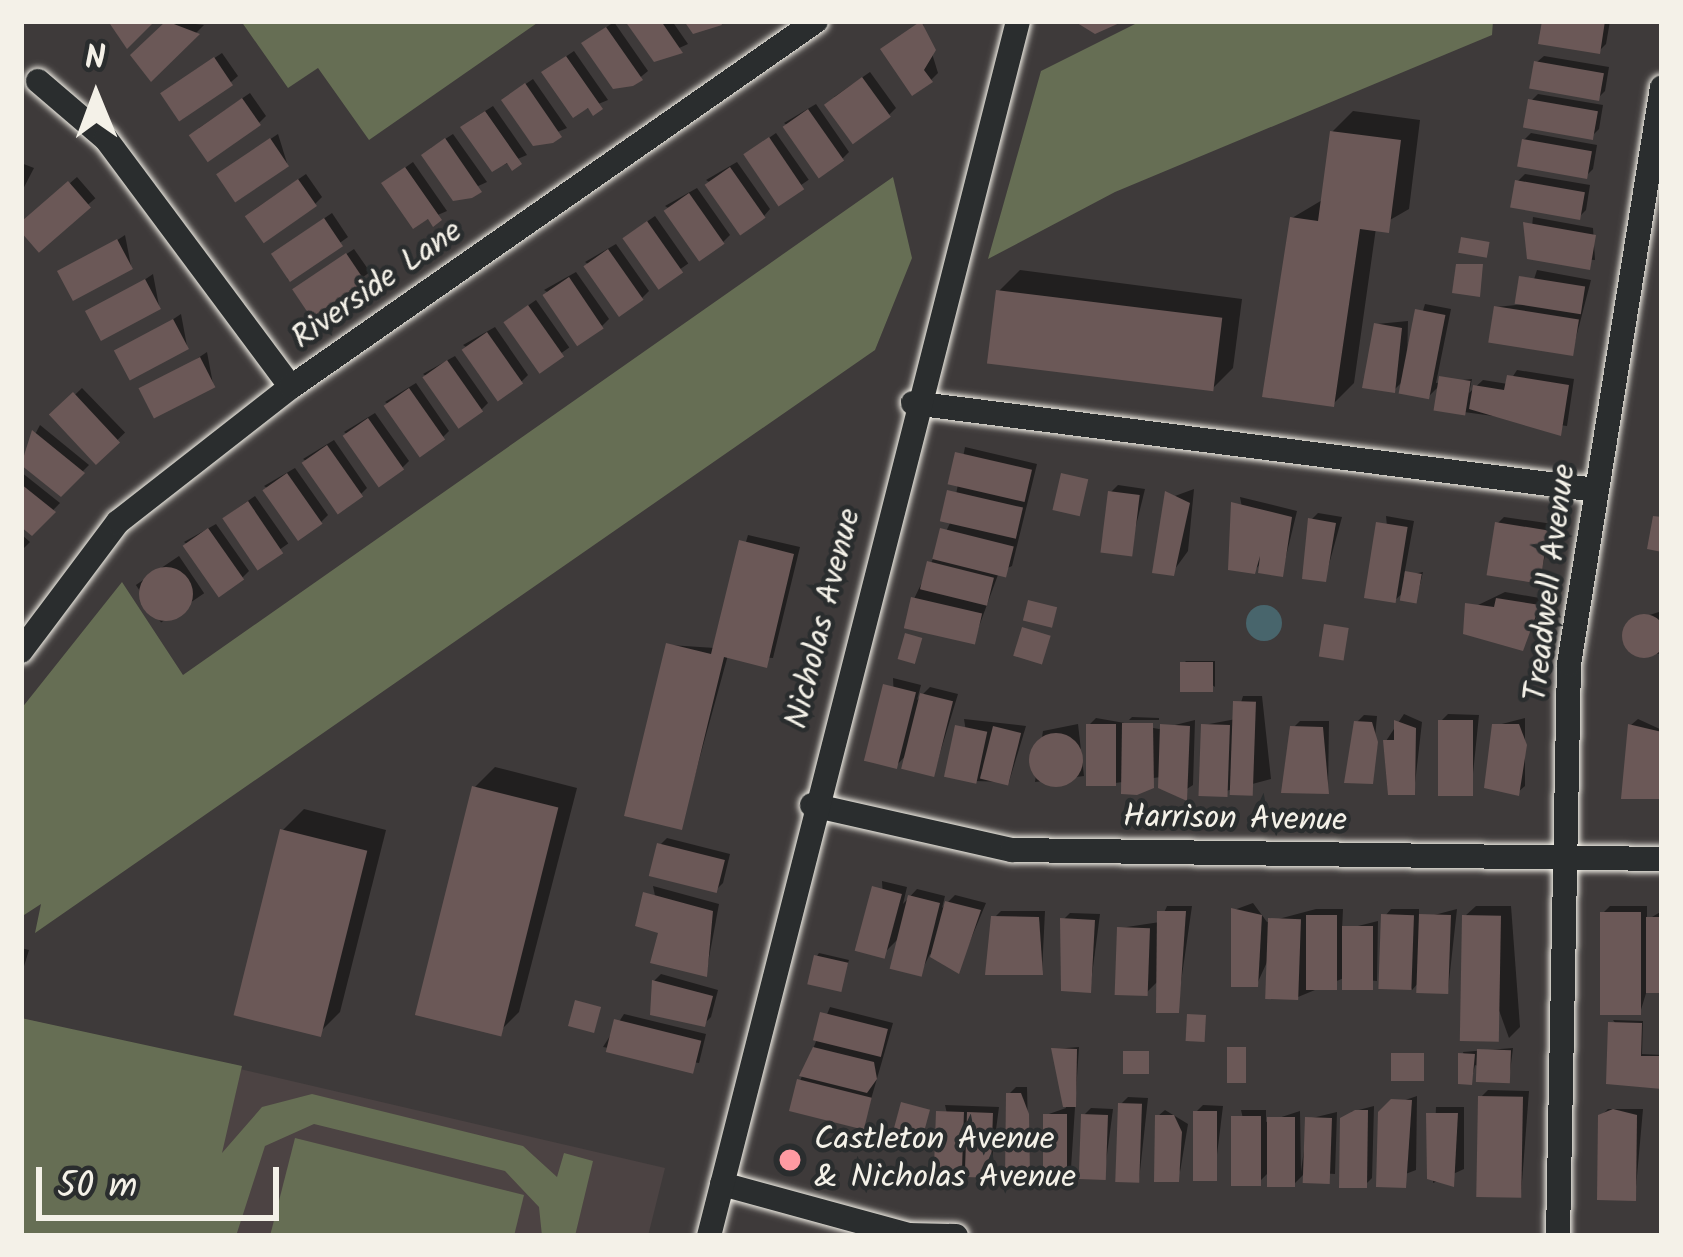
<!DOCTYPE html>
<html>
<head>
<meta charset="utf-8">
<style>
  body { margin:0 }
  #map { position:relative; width:1683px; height:1257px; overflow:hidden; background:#3e3a3a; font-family:Kalam,sans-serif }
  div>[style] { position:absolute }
  .built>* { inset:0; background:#4c4343 }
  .green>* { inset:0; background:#666e54 }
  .water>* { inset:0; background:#48656c }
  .round { border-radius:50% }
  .shadow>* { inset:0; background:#0007; transform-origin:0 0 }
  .building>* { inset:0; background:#6b5857; transform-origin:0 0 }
  .roads { filter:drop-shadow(0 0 3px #f4f1e8) drop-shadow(0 0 3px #f4f1e8) }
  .minor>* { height:24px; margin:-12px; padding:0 12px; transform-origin:12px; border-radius:12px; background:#2a2d2e }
  .dots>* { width:33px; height:33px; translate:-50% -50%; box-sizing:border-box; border:6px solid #2a2d2e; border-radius:50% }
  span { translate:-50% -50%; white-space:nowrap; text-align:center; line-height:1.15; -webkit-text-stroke:9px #2a2d2e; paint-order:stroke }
  .street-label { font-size:33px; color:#f4f1e8 }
  .poi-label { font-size:33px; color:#f4f1e8 }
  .left { translate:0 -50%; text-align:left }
  .frame { position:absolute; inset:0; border:24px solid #f4f1e8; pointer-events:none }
  .north { position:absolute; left:36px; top:36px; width:120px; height:120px; -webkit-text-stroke:9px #2a2d2e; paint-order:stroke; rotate:359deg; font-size:33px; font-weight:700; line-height:48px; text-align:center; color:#f4f1e8 }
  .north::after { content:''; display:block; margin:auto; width:42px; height:54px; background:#f4f1e8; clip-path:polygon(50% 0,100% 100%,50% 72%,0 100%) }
  .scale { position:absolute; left:36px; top:1167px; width:243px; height:54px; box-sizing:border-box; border:6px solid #f4f1e8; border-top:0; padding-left:15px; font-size:36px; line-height:42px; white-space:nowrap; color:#f4f1e8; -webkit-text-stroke:9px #2a2d2e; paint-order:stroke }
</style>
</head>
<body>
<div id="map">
  <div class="built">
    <div style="clip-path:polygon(21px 1018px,665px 1168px,648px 1236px,21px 1236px)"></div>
  </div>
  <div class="green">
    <div style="clip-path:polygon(241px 21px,540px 21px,369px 140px,318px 68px,288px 88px)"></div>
    <div style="clip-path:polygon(1141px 21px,1493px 21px,1492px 35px,1115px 192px,988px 259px,1041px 71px)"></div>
    <div style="clip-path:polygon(893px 177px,912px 258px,875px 350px,35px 933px,41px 904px,21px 917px,21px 709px,122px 582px,183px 675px)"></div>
    <div style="clip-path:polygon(21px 1018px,242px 1066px,222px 1153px,262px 1107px,312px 1094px,523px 1146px,557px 1177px,564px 1153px,593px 1161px,575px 1236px,542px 1236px,539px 1207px,505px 1171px,314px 1124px,265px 1146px,236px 1236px,21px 1236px)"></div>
    <div style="clip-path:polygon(295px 1138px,524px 1195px,514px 1236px,270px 1236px)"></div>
  </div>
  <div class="water">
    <div class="round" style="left:1246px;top:605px;width:36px;height:36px"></div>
  </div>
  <div class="shadow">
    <div style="clip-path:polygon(170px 21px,204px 25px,152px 77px,134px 56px)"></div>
    <div style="clip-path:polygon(628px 21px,672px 21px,688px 44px,655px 59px)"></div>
    <div style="clip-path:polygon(922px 21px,938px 73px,931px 80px,890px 43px)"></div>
    <div style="clip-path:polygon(1545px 21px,1610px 21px,1606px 44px,1599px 51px)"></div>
    <div style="clip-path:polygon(614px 22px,648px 71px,632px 84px,592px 37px)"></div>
    <div style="clip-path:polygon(574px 51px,608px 100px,574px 114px,552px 66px)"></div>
    <div style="clip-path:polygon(222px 53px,238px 76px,231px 82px,171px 87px)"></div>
    <div style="clip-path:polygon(1544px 56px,1609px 67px,1605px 91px,1598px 98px,1537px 62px)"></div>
    <div style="clip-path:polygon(870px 72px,896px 108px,889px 115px,834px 97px)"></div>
    <div style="clip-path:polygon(533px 79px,567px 128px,534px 142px,511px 94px)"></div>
    <div style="clip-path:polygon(250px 93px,266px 116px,259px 123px,199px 128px)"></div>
    <div style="clip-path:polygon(1538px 94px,1603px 105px,1599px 129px,1592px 136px,1531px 101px)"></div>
    <div style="clip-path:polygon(816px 104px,849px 152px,842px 159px,784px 123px)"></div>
    <div style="clip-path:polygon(493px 106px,527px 155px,494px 169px,471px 120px)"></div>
    <div style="clip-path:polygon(1353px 111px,1420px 120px,1409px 209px,1376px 228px,1354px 383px,1333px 404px,1292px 218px,1324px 199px,1332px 132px)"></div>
    <div style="left:776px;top:133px;width:57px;height:36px;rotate:55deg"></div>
    <div style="clip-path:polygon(1531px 133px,1597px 145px,1593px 169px,1586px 176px,1524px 140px)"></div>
    <div style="clip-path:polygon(278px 134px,287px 163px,227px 168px)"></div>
    <div style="clip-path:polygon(453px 134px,487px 182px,454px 197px,431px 148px)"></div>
    <div style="clip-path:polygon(413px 162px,447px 211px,414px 225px,392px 177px)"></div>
    <div style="clip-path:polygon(737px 162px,770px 209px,764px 216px,706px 180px)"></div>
    <div style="clip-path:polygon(21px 163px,34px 168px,21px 193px)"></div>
    <div style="clip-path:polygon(306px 174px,322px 197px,315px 204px,255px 209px)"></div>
    <div style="clip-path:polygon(1525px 174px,1590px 185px,1586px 210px,1579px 217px,1518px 181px)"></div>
    <div style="left:77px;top:177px;width:28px;height:75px;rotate:49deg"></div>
    <div style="clip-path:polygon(697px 188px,730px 235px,723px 242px,665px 206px)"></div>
    <div style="clip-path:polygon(332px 213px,348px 237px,288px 280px,281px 248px)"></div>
    <div style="left:655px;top:216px;width:58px;height:36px;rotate:55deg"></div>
    <div style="clip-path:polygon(1533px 217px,1593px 228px,1595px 260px,1529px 256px)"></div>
    <div style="clip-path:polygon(125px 235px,131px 266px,71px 271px)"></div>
    <div style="clip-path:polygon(616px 244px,649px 291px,642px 298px,585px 262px)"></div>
    <div style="clip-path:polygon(354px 249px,370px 272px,310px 315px,303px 283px)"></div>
    <div style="clip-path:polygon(1020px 270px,1242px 299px,1233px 368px,1212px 389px,999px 291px)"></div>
    <div style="clip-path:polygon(1537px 270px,1591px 280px,1572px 353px,1496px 307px,1526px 304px)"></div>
    <div style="clip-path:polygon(576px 272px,609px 319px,602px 326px,544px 290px)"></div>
    <div style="clip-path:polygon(153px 274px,159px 306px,99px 311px)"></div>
    <div style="left:536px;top:300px;width:58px;height:36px;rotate:55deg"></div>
    <div style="clip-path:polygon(1425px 304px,1451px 309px,1436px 383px,1472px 379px,1469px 393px,1483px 380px,1508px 384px,1517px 370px,1574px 379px,1567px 426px,1464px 412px,1441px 384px,1428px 397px,1405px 379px,1394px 390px,1377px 324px,1408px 321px,1407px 366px)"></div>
    <div style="clip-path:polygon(181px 314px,187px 346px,127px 350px)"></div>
    <div style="clip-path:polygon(495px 327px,528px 375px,521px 382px,463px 345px)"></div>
    <div style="clip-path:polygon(207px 352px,213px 384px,153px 388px)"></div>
    <div style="clip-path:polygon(455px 356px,488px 403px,481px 410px,423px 374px)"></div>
    <div style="clip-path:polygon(416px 383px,449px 431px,443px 437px,385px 402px)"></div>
    <div style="left:82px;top:388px;width:62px;height:40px;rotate:46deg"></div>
    <div style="clip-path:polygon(375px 413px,409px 461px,402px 468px,344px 432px)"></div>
    <div style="clip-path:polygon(40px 425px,89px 465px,61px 493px,21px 461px)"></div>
    <div style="clip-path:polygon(334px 440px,367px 488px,361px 494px,303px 459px)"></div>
    <div style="clip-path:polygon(965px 447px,1037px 464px,1012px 566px,999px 572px,974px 640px,914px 599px,951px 521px)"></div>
    <div style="clip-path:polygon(295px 468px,328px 515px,321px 522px,264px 486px)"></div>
    <div style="clip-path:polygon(21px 472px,60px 503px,32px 532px,21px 523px)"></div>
    <div style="clip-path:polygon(1118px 485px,1145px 489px,1129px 554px,1111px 492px)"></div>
    <div style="clip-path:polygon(1194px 489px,1188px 551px,1172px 573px,1164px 500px)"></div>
    <div style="left:255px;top:496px;width:58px;height:37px;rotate:55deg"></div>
    <div style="clip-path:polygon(1240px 497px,1297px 511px,1282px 573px,1262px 562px,1254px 571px)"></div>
    <div style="clip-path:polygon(1318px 513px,1342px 517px,1325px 579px,1311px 520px)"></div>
    <div style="clip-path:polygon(1386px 516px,1414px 521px,1404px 576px,1423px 572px,1416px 601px,1405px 591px,1394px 601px)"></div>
    <div style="clip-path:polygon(1504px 517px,1553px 524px,1539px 580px,1497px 524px)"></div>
    <div style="clip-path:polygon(216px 524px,249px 571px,242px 578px,184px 542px)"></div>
    <div style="clip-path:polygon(21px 534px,30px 542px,21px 551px)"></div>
    <div style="clip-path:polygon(748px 535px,800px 547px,773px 658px,728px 655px,681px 826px,669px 645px,715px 648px)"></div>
    <div style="left:179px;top:556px;width:45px;height:52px;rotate:56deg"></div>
    <div style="clip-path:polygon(1505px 592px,1545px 599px,1522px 648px,1474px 607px)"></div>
    <div style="clip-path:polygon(1662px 611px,1662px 654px,1633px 652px,1631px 621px)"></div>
    <div style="clip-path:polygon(1186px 661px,1215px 661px,1215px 687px,1183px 664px)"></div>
    <div style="clip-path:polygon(893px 678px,921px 685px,917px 700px,930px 687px,958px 694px,934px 773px,909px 752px,897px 765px)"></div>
    <div style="clip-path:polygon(1243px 696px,1262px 696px,1271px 779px,1226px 791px,1204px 725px,1236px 719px)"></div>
    <div style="clip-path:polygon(1404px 714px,1422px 722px,1414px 792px,1386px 741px)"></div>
    <div style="clip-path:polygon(1448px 714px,1479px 715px,1471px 793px,1441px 721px)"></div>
    <div style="clip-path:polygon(1364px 715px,1377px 716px,1371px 781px,1357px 722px)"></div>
    <div style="clip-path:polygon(1132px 717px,1159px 718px,1159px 720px,1129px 720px)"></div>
    <div style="clip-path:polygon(1096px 718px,1159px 729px,1195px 720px,1193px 785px,1176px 796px,1161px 777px,1115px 783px,1089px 725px)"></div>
    <div style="clip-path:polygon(1525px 718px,1525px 786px,1518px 792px,1494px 726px)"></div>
    <div style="clip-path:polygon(964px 719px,1026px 726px,1009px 782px,974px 781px)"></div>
    <div style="clip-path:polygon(1638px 719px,1662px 730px,1662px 796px,1631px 725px)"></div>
    <div style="clip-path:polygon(1300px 721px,1329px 721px,1328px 791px,1293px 728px)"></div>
    <div style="clip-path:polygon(1078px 724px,1084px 776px,1035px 782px,1043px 731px)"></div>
    <div style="clip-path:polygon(495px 767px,577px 788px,519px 1012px,498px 1033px,475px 787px)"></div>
    <div style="clip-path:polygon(304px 809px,386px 830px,340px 1012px,319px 1033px,283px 830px)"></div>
    <div style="clip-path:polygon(667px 838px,730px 854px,723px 883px,716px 890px,660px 845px)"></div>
    <div style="clip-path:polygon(882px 881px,907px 887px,903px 904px,917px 889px,945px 896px,942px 908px,955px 895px,986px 903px,958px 970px,930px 954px,920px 974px,900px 937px,886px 951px)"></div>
    <div style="clip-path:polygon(653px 886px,719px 904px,706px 974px,662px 930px)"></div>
    <div style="clip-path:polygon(1253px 903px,1267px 922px,1316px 909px,1343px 909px,1342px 930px,1378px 921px,1377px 981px,1344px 978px,1298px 997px,1267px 962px,1257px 984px,1234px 910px)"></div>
    <div style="clip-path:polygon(1167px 906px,1192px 906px,1177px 1010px,1159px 980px,1147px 992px,1120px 928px,1160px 922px)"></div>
    <div style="clip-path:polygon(1476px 906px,1511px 906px,1520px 1027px,1509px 1038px,1465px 916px)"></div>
    <div style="clip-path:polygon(1610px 906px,1647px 906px,1647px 920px,1662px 911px,1662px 990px,1647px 990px,1640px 1013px,1603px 913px)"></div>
    <div style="clip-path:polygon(1391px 909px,1419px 909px,1419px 919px,1457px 909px,1448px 990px,1421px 980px,1412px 990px,1385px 916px)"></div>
    <div style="clip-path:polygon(1001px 911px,1045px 911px,1042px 972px,994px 918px)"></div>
    <div style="clip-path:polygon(1070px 913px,1100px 914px,1090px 990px,1063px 920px)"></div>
    <div style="clip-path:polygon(21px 948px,29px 950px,21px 976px)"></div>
    <div style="clip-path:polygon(819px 953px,849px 960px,839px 989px,817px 956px)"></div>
    <div style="clip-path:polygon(661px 974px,718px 990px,711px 1017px,704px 1024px,654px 981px)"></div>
    <div style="clip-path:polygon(830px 1007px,893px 1023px,863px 1127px,800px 1081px)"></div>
    <div style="clip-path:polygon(624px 1014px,706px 1034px,699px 1063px,603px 1047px)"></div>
    <div style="clip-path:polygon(1613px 1020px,1643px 1021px,1642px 1054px,1662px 1055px,1662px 1086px)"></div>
    <div style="clip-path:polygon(1079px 1047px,1071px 1168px,1064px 1175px,1046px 1115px,1066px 1108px,1054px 1049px)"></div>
    <div style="clip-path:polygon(1513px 1048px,1509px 1080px,1475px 1065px,1471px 1082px,1463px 1052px)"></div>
    <div style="clip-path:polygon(1016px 1087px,1027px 1087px,1029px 1175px,1009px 1094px)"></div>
    <div style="clip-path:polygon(1488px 1090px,1529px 1091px,1521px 1195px,1481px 1097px)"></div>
    <div style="clip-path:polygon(1417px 1096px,1416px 1170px,1379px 1184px,1388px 1106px)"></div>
    <div style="clip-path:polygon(1128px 1097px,1148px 1098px,1139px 1180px,1121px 1104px)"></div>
    <div style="clip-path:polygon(945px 1105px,999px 1107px,990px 1175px,970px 1165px,961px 1175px)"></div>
    <div style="clip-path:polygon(1203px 1105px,1223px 1106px,1214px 1179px,1196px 1112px)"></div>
    <div style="clip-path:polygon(1374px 1106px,1372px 1178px,1365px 1185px,1351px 1112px)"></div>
    <div style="clip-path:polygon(1436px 1107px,1464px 1107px,1464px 1169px,1433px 1183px)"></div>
    <div style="clip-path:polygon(1091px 1108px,1113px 1109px,1104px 1177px,1084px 1115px)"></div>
    <div style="clip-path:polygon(1608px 1109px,1643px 1109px,1635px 1198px,1601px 1116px)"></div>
    <div style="clip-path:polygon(1165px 1110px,1188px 1124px,1180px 1172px,1158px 1116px)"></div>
    <div style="clip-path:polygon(1241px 1110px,1266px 1110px,1266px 1122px,1300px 1111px,1301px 1172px,1308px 1119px,1337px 1112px,1335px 1174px,1306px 1172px,1294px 1184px,1268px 1173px,1258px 1183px)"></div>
  </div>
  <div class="building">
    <div style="clip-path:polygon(108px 21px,155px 21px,127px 49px)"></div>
    <div style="clip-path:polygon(166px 21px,200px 34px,151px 82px,130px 55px)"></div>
    <div style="clip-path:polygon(625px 21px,661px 21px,683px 53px,654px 62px)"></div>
    <div style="clip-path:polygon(684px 21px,720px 21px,722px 25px,693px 34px)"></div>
    <div style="clip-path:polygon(921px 21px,936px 50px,924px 70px,933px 82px,912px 96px,880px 49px)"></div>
    <div style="clip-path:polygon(1074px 21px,1124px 21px,1095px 34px)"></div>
    <div style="clip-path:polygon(1542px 21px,1605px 21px,1600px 54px,1538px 44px)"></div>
    <div style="clip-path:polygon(606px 27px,643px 80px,633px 86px,613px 89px,581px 43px)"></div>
    <div style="clip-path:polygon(566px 56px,603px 109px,593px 116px,588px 108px,573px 118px,541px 72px)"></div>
    <div style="left:214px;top:57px;width:34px;height:65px;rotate:56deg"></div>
    <div style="left:1534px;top:61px;width:71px;height:28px;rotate:10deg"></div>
    <div style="left:862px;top:77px;width:49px;height:47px;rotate:54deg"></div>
    <div style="clip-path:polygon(525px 83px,562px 137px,553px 143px,533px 146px,501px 100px)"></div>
    <div style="left:242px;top:98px;width:33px;height:65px;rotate:55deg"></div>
    <div style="left:1528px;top:99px;width:71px;height:29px;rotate:10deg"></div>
    <div style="left:808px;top:109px;width:63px;height:31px;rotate:55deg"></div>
    <div style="clip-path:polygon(485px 111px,522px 164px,512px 171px,507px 163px,492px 172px,460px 127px)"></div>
    <div style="clip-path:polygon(1330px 131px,1401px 140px,1389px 233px,1360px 229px,1334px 407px,1262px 397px,1290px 217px,1318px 221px)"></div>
    <div style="left:769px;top:137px;width:63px;height:31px;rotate:56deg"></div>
    <div style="left:270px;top:138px;width:34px;height:65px;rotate:56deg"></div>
    <div style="clip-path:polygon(445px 138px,482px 192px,472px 198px,453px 201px,421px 155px)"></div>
    <div style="left:1522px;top:139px;width:71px;height:28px;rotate:10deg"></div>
    <div style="clip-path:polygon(405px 167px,442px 220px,433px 227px,428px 219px,413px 229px,381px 183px)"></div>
    <div style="left:730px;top:167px;width:62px;height:31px;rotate:55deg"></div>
    <div style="left:298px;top:179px;width:33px;height:65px;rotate:55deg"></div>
    <div style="left:1515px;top:180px;width:71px;height:28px;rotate:10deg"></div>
    <div style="left:68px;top:181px;width:35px;height:69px;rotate:49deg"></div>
    <div style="left:689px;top:193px;width:62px;height:31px;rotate:55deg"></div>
    <div style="left:324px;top:218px;width:34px;height:64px;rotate:56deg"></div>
    <div style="left:647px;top:221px;width:63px;height:30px;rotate:55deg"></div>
    <div style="clip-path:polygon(1523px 222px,1596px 235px,1590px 270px,1527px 259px)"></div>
    <div style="left:1461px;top:237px;width:29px;height:16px;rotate:10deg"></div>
    <div style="left:117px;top:239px;width:34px;height:68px;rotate:62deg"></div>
    <div style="left:608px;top:249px;width:62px;height:30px;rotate:55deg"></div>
    <div style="left:346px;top:253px;width:34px;height:65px;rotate:56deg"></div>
    <div style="clip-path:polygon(1456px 264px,1483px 264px,1480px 297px,1452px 293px)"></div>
    <div style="left:1519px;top:276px;width:67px;height:28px;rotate:9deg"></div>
    <div style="left:569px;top:277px;width:62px;height:32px;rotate:56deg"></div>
    <div style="left:145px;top:279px;width:34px;height:68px;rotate:62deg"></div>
    <div style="left:996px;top:290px;width:228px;height:74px;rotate:7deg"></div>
    <div style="left:528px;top:305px;width:63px;height:30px;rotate:55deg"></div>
    <div style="left:1494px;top:306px;width:86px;height:37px;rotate:9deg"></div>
    <div style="left:1415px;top:309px;width:31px;height:86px;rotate:11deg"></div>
    <div style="left:173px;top:319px;width:34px;height:67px;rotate:62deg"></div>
    <div style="clip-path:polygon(1374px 323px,1402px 328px,1395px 393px,1362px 388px)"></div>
    <div style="left:487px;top:332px;width:63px;height:31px;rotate:55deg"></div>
    <div style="left:200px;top:357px;width:34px;height:69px;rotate:63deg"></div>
    <div style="left:447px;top:360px;width:63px;height:30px;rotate:55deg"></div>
    <div style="clip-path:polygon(1507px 375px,1569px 385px,1561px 436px,1469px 409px,1473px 385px,1504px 390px)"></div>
    <div style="left:1439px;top:376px;width:32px;height:35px;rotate:9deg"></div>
    <div style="left:409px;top:388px;width:63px;height:31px;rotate:55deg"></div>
    <div style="left:73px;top:392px;width:69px;height:33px;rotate:47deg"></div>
    <div style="left:368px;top:418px;width:63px;height:31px;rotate:55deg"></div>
    <div style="clip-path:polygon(32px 430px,85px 473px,61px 497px,21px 465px)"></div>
    <div style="left:327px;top:445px;width:63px;height:31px;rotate:55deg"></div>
    <div style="left:955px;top:452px;width:79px;height:33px;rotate:13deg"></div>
    <div style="left:287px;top:473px;width:62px;height:30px;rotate:55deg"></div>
    <div style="left:1061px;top:473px;width:28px;height:38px;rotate:13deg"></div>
    <div style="clip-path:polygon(21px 484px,56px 512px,32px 536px,21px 527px)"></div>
    <div style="left:947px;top:490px;width:78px;height:32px;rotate:13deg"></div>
    <div style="left:1108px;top:491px;width:32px;height:62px;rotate:7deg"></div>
    <div style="clip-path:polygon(1165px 491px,1190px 503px,1174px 576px,1152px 573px)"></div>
    <div style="left:248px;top:501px;width:63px;height:31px;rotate:56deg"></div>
    <div style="clip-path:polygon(1231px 502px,1292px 517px,1283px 577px,1258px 573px,1260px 556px,1255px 574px,1228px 570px)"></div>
    <div style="clip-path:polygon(1653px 516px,1662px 517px,1662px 552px,1647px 549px)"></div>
    <div style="clip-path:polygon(1308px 518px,1336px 523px,1326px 582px,1302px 579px)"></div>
    <div style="left:1376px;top:522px;width:32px;height:77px;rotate:9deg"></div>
    <div style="left:1495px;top:522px;width:54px;height:54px;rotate:9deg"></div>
    <div style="left:208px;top:528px;width:63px;height:31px;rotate:55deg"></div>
    <div style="left:940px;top:528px;width:76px;height:32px;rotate:14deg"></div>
    <div style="clip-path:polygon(739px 540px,794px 554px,767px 668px,724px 657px,682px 830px,624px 816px,666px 643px,711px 654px)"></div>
    <div style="left:927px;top:561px;width:69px;height:29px;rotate:14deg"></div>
    <div class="round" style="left:139px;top:567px;width:54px;height:54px"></div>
    <div style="left:1405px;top:571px;width:17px;height:30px;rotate:10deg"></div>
    <div style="left:911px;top:597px;width:73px;height:32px;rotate:13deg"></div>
    <div style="clip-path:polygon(1496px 598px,1540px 605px,1523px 651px,1463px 634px,1465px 603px,1494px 607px)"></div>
    <div style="left:1028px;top:600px;width:30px;height:21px;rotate:14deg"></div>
    <div class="round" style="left:1622px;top:614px;width:44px;height:44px"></div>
    <div style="left:1324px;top:624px;width:25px;height:33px;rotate:9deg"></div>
    <div style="left:1022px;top:627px;width:30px;height:30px;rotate:17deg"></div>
    <div style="left:905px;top:633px;width:18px;height:27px;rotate:16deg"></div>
    <div style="left:1180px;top:662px;width:33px;height:30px"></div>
    <div style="left:883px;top:684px;width:34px;height:79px;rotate:14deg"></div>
    <div style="left:920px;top:693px;width:34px;height:78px;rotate:14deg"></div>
    <div style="left:1233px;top:701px;width:23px;height:94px;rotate:2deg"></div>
    <div style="clip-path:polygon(1394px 720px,1416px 728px,1415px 795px,1388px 795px,1383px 740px,1394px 740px)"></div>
    <div style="left:1438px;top:720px;width:35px;height:76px"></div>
    <div style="clip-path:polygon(1354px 721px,1372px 722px,1378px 742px,1373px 784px,1344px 783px)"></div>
    <div style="clip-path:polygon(1122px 723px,1153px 723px,1154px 788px,1137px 795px,1121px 794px)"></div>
    <div style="left:1086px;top:724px;width:30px;height:62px"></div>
    <div style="clip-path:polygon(1160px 724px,1190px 726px,1187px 801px,1158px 788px)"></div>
    <div style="left:1201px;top:724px;width:29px;height:72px;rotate:2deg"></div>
    <div style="clip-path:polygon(1492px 724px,1519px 724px,1527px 745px,1519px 796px,1484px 788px)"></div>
    <div style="clip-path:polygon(1628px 724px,1662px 732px,1662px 799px,1621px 799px)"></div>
    <div style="left:955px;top:725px;width:33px;height:53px;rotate:12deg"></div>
    <div style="left:993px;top:726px;width:29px;height:54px;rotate:14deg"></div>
    <div style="clip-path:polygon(1290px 726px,1323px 727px,1329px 794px,1281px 793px)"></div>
    <div class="round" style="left:1029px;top:733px;width:54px;height:54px"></div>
    <div style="left:472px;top:786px;width:89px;height:236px;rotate:14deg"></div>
    <div style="left:280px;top:829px;width:90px;height:192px;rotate:14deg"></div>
    <div style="left:657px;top:843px;width:70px;height:34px;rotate:14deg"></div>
    <div style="left:872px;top:886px;width:31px;height:67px;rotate:15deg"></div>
    <div style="clip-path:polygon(643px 892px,713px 911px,707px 977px,650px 963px,658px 933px,635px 926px)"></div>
    <div style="left:908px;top:895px;width:33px;height:76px;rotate:14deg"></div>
    <div style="clip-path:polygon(945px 901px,981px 910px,959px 974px,930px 957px)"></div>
    <div style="clip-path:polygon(1231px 908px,1262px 915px,1258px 987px,1231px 987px)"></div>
    <div style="clip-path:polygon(1157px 911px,1186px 911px,1179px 1013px,1156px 1013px)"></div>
    <div style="left:1600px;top:912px;width:41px;height:103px"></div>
    <div style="left:1381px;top:914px;width:33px;height:75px;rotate:2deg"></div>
    <div style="left:1419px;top:914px;width:32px;height:79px;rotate:2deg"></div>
    <div style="left:1306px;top:915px;width:31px;height:75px"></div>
    <div style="left:1462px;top:915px;width:39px;height:126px;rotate:1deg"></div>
    <div style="clip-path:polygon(991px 916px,1039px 917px,1043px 975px,985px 975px)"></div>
    <div style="left:1646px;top:917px;width:16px;height:76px"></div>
    <div style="clip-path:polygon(1060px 918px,1095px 920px,1091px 993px,1061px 991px)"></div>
    <div style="left:1268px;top:918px;width:33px;height:81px;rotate:2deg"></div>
    <div style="left:1342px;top:926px;width:31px;height:64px"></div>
    <div style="left:1117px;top:927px;width:33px;height:68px;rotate:2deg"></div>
    <div style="left:814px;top:955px;width:35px;height:30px;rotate:13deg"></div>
    <div style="clip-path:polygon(652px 980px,713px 996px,705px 1027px,650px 1015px)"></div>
    <div style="left:575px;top:1000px;width:27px;height:27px;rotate:15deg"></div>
    <div style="left:820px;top:1012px;width:70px;height:29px;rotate:14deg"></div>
    <div style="left:1187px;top:1014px;width:19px;height:27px;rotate:3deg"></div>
    <div style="left:614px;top:1019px;width:90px;height:34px;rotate:14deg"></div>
    <div style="clip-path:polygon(1608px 1022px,1642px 1023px,1641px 1056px,1662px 1056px,1662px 1089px,1606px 1084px)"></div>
    <div style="clip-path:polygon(813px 1047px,874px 1062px,877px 1079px,867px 1093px,799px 1076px)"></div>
    <div style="left:1227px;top:1047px;width:19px;height:36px"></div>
    <div style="clip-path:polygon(1051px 1048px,1077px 1049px,1076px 1107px,1063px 1107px)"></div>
    <div style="left:1477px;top:1049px;width:34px;height:33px;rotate:2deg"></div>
    <div style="left:1123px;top:1051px;width:26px;height:23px"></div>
    <div style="left:1391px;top:1053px;width:33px;height:28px"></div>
    <div style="clip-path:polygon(1458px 1053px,1475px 1054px,1472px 1085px,1458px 1084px)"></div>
    <div style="left:797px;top:1079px;width:77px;height:33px;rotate:14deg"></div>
    <div style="clip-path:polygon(1006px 1093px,1021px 1093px,1029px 1114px,1030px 1178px,1005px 1179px)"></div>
    <div style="left:1478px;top:1096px;width:45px;height:101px;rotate:1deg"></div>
    <div style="clip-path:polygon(1391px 1099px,1412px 1100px,1406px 1188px,1376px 1187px,1378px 1112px)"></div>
    <div style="left:901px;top:1102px;width:30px;height:34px;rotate:15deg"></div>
    <div style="left:1118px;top:1103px;width:24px;height:79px;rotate:2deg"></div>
    <div style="clip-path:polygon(1613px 1109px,1637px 1115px,1636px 1201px,1597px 1200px,1598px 1115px)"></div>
    <div style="clip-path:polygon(1355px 1110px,1368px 1110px,1367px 1188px,1339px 1188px,1340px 1118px)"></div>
    <div style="left:936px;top:1111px;width:28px;height:66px;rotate:2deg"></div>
    <div style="left:1193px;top:1111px;width:24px;height:70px"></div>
    <div style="left:967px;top:1112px;width:26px;height:65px;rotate:2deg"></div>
    <div style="clip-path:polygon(1426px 1113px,1458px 1113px,1454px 1187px,1427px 1179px)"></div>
    <div style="left:1043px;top:1114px;width:24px;height:64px"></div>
    <div style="left:1081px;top:1114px;width:27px;height:65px;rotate:2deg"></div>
    <div style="clip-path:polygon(1155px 1115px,1174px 1115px,1182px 1132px,1179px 1182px,1154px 1182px)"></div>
    <div style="left:1231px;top:1116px;width:30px;height:70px"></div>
    <div style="left:1267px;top:1117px;width:28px;height:70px"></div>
    <div style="left:1305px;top:1117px;width:27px;height:66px;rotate:2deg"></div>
  </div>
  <div class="roads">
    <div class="minor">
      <div style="left:38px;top:81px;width:89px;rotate:40.5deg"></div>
      <div style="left:106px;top:139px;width:309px;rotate:53.3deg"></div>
      <div style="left:913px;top:403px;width:689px;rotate:7.26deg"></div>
      <div style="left:21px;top:651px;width:161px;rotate:-53.1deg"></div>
      <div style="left:118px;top:522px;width:219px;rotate:-38deg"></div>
      <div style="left:291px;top:387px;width:640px;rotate:-34.88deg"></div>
      <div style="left:812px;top:805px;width:205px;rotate:12.7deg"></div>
      <div style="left:1012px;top:850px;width:650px;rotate:0.79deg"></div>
      <div style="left:722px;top:1184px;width:193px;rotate:15.3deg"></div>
      <div style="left:908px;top:1235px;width:48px;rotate:1.2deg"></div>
      <div style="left:709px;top:1236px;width:1254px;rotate:-75.73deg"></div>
      <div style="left:1558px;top:1236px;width:572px;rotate:-88.9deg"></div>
      <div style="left:1569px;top:664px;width:584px;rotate:-80.84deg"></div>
    </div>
  </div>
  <div class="dots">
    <div style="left:790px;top:1160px;background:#ff9aa2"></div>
  </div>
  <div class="street-label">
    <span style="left:378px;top:286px;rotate:-35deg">Riverside Lane</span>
    <span style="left:1552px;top:583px;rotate:-83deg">Treadwell Avenue</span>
    <span style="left:825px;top:619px;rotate:-76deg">Nicholas Avenue</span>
    <span style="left:1235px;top:820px;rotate:1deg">Harrison Avenue</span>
  </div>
  <div class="poi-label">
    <span class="left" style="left:814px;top:1160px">Castleton Avenue<br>&amp; Nicholas Avenue</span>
  </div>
  <div class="frame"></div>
  <div class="north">N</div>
  <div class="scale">50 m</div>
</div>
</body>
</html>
